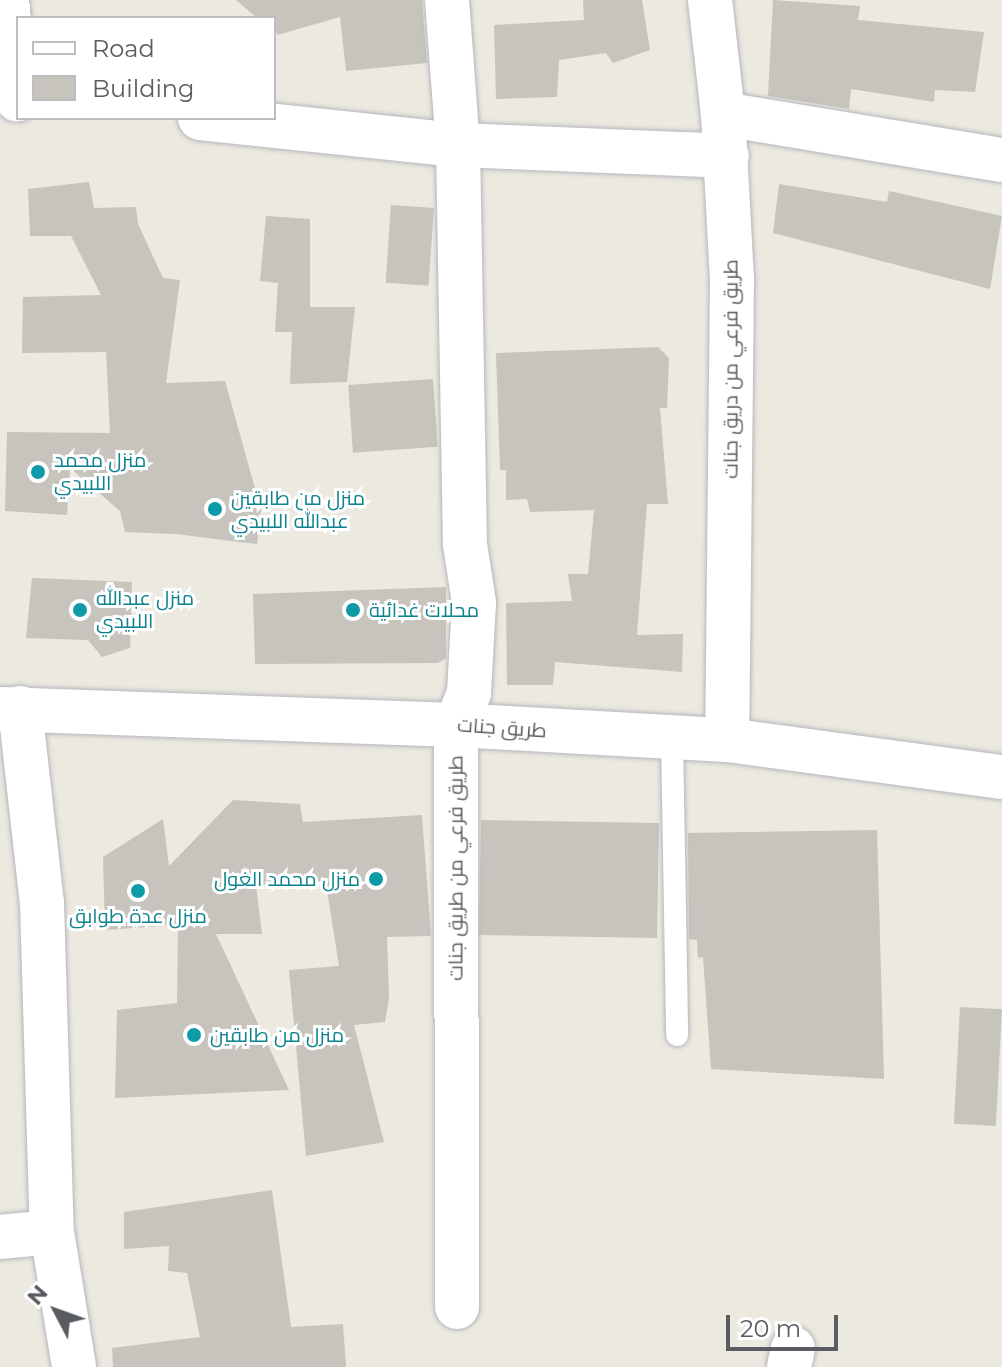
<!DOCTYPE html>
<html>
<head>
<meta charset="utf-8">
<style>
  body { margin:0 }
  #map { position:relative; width:1002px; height:1367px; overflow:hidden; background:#ebe9e0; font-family:Montserrat,Cairo,sans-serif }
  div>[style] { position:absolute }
  .building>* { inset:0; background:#c6c4bd; transform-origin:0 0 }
  .roads { filter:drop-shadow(0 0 2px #b6b7bc) drop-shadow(0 0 2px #b6b7bc) }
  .lane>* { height:22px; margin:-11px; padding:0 11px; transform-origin:11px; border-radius:11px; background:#fff }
  .street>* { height:44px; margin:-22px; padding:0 22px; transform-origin:22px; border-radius:22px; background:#fff }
  .secondary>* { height:44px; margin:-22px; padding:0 22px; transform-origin:22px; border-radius:22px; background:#fff }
  .dots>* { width:22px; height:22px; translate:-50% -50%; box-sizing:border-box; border:4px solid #fff; border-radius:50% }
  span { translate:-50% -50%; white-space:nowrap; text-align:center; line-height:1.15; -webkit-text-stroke:6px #fff; paint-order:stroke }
  .street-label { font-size:20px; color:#595c60 }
  .culture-label { font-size:20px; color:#0d838f }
  .left { translate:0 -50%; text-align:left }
  .right { translate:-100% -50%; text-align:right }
  .legend { position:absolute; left:16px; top:16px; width:260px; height:104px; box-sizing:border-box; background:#fff; border:2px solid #bdbebf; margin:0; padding:10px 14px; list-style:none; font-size:24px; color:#595c60 }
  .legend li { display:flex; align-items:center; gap:16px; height:40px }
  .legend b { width:40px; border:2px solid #bdbebf }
  .north { position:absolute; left:16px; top:1271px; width:80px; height:80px; -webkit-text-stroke:6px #fff; paint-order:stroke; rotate:311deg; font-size:22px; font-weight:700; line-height:32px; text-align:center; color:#595c60 }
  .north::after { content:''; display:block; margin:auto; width:28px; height:36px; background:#595c60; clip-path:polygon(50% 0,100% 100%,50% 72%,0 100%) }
  .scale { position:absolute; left:726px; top:1315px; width:112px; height:36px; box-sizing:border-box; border:4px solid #595c60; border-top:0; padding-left:10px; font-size:24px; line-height:28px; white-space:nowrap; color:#595c60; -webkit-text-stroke:6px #fff; paint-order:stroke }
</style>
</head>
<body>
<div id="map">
  <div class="building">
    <div style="clip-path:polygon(236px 0,422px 0,427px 63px,346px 71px,340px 17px,277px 35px,274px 18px,257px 18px)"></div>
    <div style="clip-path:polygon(583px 0,642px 0,650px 50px,613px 63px,606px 53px,559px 60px,557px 97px,496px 99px,494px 25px,584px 20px)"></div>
    <div style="clip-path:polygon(773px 0,860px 6px,858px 20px,984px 32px,975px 92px,935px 90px,934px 102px,851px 89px,849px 109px,768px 96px)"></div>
    <div style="clip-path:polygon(89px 182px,94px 208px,136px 207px,138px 224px,163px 278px,180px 280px,166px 383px,225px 381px,261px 510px,257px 544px,176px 534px,125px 532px,120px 511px,70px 468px,67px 515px,5px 511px,7px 432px,110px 433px,106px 352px,22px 353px,23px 297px,101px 295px,71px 236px,30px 236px,28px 189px)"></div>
    <div style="clip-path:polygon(779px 184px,887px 202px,889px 191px,1002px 216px,990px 289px,773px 233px)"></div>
    <div style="left:391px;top:205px;width:43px;height:78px;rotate:4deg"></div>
    <div style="clip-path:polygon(266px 216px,310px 219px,310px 307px,355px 307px,347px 382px,290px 384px,292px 332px,275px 332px,278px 283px,260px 281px)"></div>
    <div style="clip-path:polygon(658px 347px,669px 358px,667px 408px,660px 408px,668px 504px,647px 504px,637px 635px,683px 634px,682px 672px,555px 662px,553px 685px,507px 685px,506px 603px,572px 601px,568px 574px,588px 574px,594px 510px,530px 512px,527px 499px,506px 500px,506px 470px,500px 470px,496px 353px)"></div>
    <div style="left:433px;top:379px;width:68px;height:85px;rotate:86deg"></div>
    <div style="clip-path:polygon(32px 578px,132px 582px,130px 648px,102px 657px,88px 640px,26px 638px)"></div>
    <div style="clip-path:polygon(446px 587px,446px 658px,438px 663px,255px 664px,253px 594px)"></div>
    <div style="clip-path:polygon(233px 800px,300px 804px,303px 822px,422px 815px,431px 936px,387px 937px,389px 998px,385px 1022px,354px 1025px,384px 1142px,306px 1156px,289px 970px,339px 966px,326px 884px,256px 885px,262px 934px,216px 934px,289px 1090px,115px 1098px,117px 1010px,177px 1003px,178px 925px,105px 930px,103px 857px,163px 819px,169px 866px)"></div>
    <div style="left:481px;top:820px;width:178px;height:115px;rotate:1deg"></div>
    <div style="clip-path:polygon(877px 830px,884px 1079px,711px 1069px,703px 957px,698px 958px,697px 940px,689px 939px,688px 833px)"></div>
    <div style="left:960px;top:1007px;width:42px;height:117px;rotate:3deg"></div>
    <div style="clip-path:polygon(272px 1190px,291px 1327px,343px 1324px,346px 1367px,113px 1367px,112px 1348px,200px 1337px,187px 1273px,168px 1271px,169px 1246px,124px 1249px,124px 1212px)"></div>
  </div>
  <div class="roads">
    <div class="lane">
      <div style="left:672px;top:739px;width:296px;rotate:89deg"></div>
    </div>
    <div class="street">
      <div style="left:7px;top:0;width:100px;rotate:84.2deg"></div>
      <div style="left:447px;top:0;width:145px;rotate:85.7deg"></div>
      <div style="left:458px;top:145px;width:399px;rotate:89deg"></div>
      <div style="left:465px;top:544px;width:60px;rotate:81.3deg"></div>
      <div style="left:474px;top:603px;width:90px;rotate:93.2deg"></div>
      <div style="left:469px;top:693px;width:35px;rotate:112deg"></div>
      <div style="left:456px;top:725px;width:582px;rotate:89.9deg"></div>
      <div style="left:710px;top:0;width:115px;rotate:83.5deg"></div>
      <div style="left:723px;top:114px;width:165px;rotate:86.9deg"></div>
      <div style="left:732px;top:279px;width:461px;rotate:90.6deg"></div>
      <div style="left:723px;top:114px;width:283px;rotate:9.4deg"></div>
      <div style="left:200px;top:118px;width:259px;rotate:6deg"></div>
      <div style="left:458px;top:145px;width:269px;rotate:2.3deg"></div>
      <div style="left:20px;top:708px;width:196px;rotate:83.6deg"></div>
      <div style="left:42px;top:903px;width:329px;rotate:88.3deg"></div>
      <div style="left:52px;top:1232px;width:137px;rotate:80.7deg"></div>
      <div style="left:0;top:1237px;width:52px;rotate:-5.5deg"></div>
      <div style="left:789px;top:1367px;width:19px;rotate:-78deg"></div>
    </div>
    <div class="secondary">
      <div style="left:0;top:709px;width:456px;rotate:2deg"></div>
      <div style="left:456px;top:725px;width:271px;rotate:3.2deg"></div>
      <div style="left:727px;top:740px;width:277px;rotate:7.7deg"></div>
    </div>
  </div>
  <div class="dots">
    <div style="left:38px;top:472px;background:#0f9aa8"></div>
    <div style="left:215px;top:509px;background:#0f9aa8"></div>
    <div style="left:80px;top:610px;background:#0f9aa8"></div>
    <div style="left:353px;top:610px;background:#0f9aa8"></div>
    <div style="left:376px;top:879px;background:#0f9aa8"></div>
    <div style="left:138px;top:891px;background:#0f9aa8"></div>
    <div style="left:194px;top:1035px;background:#0f9aa8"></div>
  </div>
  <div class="street-label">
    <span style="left:731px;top:369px;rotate:-90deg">طريق فرعي من دريق جنات</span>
    <span style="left:502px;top:728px;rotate:4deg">طريق جنات</span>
    <span style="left:456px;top:868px;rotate:-90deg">طريق فرعي من طريق جنات</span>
  </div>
  <div class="culture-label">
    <span class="left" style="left:54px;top:472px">منزل محمد<br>اللبيدي</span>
    <span class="left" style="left:231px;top:510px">منزل من طابقين<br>عبدالله اللبيدي</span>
    <span class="left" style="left:96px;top:610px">منزل عبدالله<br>اللبيدي</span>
    <span class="left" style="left:369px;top:610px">محلات غدائية</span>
    <span class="right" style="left:360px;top:879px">منزل محمد الغول</span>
    <span style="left:138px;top:916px">منزل عدة طوابق</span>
    <span class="left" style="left:210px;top:1035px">منزل من طابقين</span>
  </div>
  <ul class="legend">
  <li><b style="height:10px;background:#fff"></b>Road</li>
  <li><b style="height:22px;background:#c6c4bd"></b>Building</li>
  </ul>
  <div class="north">N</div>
  <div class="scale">20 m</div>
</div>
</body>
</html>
